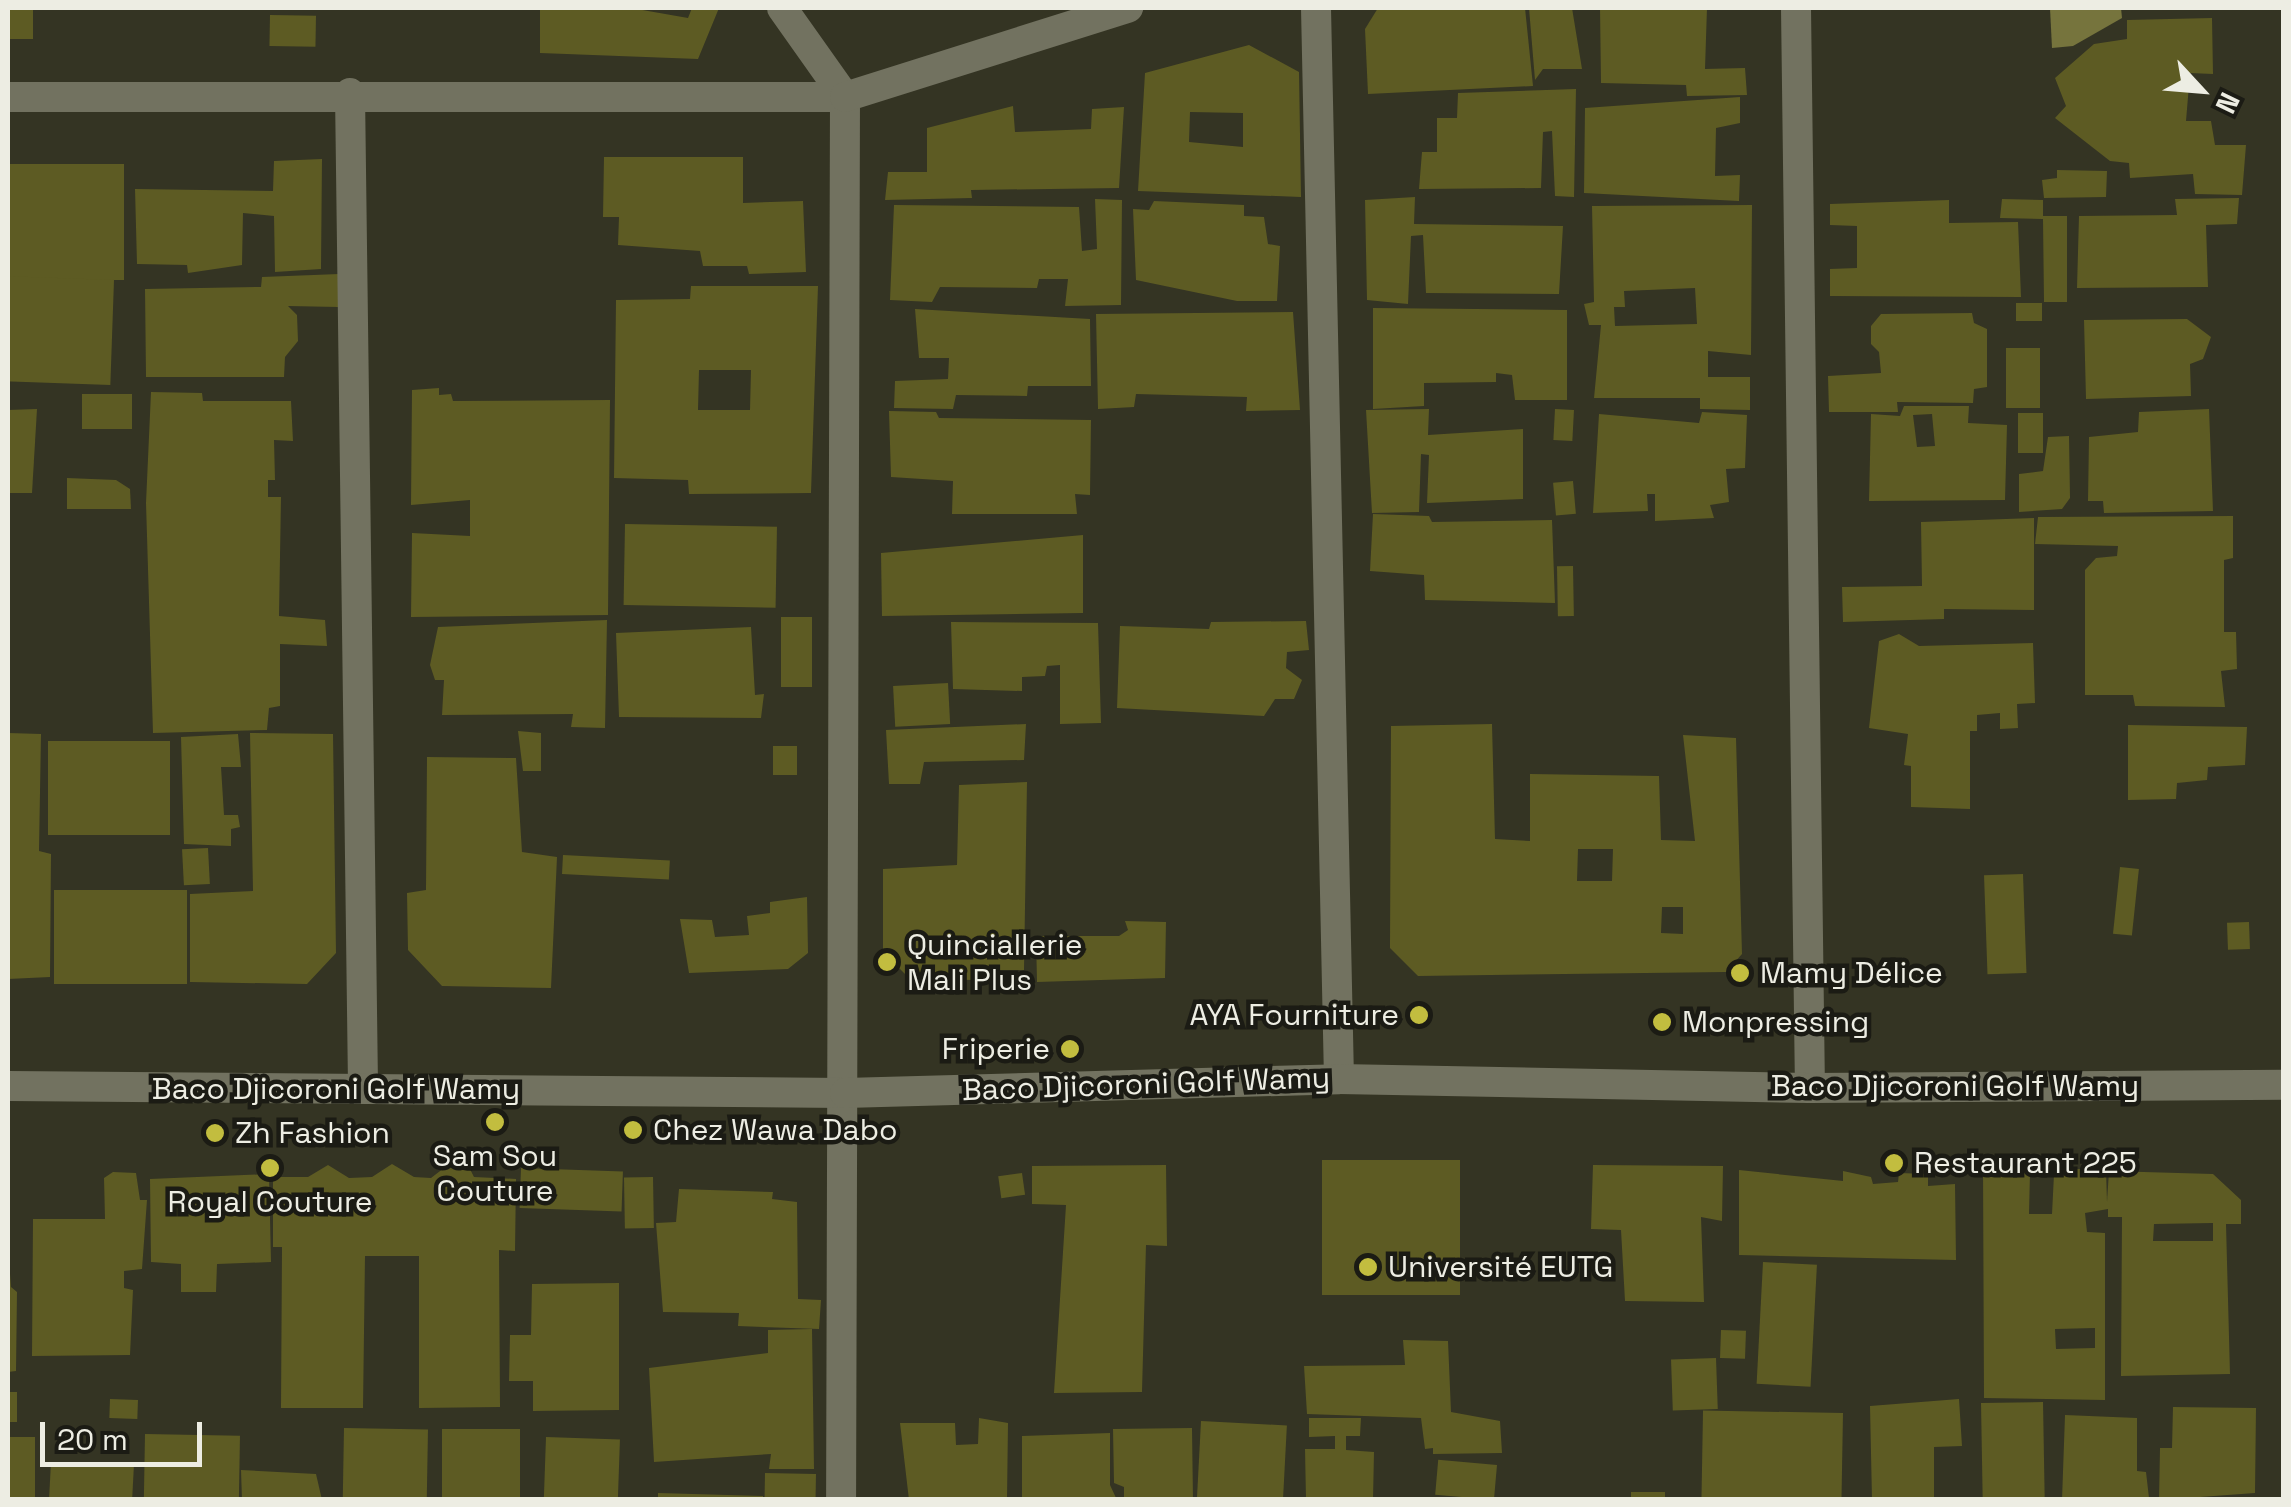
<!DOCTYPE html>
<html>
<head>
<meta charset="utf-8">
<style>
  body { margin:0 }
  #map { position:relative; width:2291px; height:1507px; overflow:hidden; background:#343423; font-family:"Space Grotesk",sans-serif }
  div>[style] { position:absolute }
  .water>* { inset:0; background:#76743d }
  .building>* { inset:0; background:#5d5b23; transform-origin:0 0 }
  .minor>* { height:30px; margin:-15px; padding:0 15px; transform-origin:15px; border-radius:15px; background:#727260 }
  .dots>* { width:28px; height:28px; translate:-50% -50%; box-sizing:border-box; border:5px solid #1b1b14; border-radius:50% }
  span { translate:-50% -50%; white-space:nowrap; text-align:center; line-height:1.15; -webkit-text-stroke:9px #1b1b14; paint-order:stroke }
  .poi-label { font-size:30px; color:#edede3 }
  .left { translate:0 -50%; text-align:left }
  .right { translate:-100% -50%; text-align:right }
  .street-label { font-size:30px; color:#edede3 }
  .frame { position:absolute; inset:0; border:10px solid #edede3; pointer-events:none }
  .north { position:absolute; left:2151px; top:40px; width:100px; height:100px; -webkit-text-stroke:8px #1b1b14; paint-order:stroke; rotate:116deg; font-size:28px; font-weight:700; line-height:40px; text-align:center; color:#edede3 }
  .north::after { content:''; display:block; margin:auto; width:35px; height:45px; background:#edede3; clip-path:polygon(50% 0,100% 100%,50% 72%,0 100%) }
  .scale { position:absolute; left:40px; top:1422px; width:162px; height:45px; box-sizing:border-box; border:5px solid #edede3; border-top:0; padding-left:12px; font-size:30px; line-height:35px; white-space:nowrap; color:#edede3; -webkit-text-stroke:8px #1b1b14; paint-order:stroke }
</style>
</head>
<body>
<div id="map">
  <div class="water">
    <div style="clip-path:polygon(2050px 8px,2121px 8px,2122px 18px,2073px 46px,2052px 48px)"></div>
  </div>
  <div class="building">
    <div style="left:8px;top:8px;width:25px;height:31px"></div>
    <div style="clip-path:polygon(540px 8px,631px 8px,688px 18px,692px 8px,719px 8px,698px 59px,540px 53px)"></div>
    <div style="clip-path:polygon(1378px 8px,1525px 8px,1533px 86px,1368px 94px,1365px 29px)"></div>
    <div style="clip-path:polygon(1529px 8px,1572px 8px,1582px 69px,1543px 69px,1535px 80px)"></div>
    <div style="clip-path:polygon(1600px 8px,1707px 8px,1705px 69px,1745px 68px,1747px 95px,1687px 96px,1686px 85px,1601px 83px)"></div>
    <div style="left:270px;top:15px;width:46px;height:31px;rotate:1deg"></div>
    <div style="clip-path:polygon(2212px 18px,2213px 74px,2190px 73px,2186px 121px,2211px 121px,2215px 145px,2246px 145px,2242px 195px,2195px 194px,2193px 174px,2130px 178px,2129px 163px,2110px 161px,2055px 118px,2066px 106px,2055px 78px,2094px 44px,2127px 39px,2127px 20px)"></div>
    <div style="clip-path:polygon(evenodd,1249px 45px,1299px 72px,1301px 197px,1138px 191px,1145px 73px,1249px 45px,1190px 112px,1243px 113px,1243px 147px,1189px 142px,1190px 112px)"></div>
    <div style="clip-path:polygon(1576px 89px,1574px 197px,1555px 196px,1552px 131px,1543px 132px,1541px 188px,1419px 189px,1422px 152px,1437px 152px,1437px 118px,1457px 118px,1458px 93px)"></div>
    <div style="clip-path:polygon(1740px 97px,1740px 123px,1716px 128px,1715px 176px,1740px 175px,1739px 201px,1584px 193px,1585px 108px)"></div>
    <div style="clip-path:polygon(1013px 106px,1015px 132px,1091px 129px,1092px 109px,1124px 107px,1119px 188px,971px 190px,972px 198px,885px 200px,888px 172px,927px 172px,927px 128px)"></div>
    <div style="clip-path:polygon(604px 157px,743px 157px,743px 203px,803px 201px,806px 272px,749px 274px,747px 266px,703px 266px,700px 251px,618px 245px,619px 217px,603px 217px)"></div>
    <div style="clip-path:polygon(322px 159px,321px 269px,275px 272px,274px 216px,243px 213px,242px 265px,188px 273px,187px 265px,137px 264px,135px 189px,273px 191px,274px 161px)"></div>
    <div style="left:8px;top:164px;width:116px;height:116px"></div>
    <div style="clip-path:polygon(2057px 170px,2107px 171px,2106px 197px,2044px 198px,2042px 180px,2057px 178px)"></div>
    <div style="clip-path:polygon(1415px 197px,1414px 224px,1563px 226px,1559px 294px,1426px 293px,1423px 235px,1411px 236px,1408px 304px,1367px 300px,1365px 200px)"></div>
    <div style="clip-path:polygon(2239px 198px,2237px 224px,2206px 225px,2208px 287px,2077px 288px,2079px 216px,2177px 215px,2175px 199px)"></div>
    <div style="clip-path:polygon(1095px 199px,1122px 200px,1121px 305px,1065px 306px,1068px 279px,1039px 279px,1037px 288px,940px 287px,932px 302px,890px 300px,894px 205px,1079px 207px,1082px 251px,1097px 249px)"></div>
    <div style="clip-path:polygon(2002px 199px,2043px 200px,2043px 216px,2067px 216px,2067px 302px,2044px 302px,2043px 219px,2000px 218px)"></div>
    <div style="clip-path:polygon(1949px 200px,1949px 223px,2018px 222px,2021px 297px,1830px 296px,1830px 269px,1857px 268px,1857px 226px,1830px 225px,1830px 204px)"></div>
    <div style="clip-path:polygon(1154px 201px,1244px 205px,1244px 216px,1264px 217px,1268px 244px,1280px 246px,1277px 301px,1237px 301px,1136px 280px,1133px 209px,1149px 210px)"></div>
    <div style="clip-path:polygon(evenodd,1752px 205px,1751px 355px,1708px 351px,1708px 377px,1750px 377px,1750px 410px,1700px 409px,1700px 398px,1594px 398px,1601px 325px,1589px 325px,1584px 304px,1594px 302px,1592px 206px,1752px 205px,1695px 288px,1697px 324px,1615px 326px,1614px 307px,1625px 307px,1624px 291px,1695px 288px)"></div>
    <div style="clip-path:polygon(339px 274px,338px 307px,288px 306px,297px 315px,298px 341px,285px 357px,284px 377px,146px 377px,145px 289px,261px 287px,262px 277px)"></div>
    <div style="left:114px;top:280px;width:105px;height:106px;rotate:92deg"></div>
    <div style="clip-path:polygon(evenodd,691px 286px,818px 286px,811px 493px,689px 494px,688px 480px,614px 478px,616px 300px,690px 299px,691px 286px,699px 370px,751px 370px,750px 410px,698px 410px,699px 370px)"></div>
    <div style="left:2016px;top:303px;width:26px;height:18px"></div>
    <div style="clip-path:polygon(1373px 308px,1567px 310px,1567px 400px,1515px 400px,1512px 375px,1496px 373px,1496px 382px,1424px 383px,1424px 406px,1373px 409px)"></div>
    <div style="clip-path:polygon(915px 309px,1090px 319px,1091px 386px,1028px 386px,1027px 396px,956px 395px,953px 409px,894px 408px,895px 381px,948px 379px,949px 358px,919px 358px)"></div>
    <div style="clip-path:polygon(1293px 312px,1300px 410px,1246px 411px,1247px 397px,1136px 394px,1134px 407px,1098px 409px,1096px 314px)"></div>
    <div style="clip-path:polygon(1972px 313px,1974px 323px,1987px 329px,1987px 387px,1974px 389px,1973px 403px,1897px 402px,1898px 412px,1829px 412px,1828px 376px,1881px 373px,1879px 352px,1871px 344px,1871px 326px,1881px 314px)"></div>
    <div style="clip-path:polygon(2187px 319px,2211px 337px,2203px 359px,2190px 364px,2191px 396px,2086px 399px,2084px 320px)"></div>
    <div style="left:2040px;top:348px;width:60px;height:34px;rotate:90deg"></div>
    <div style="clip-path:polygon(439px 388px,439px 395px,451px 394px,453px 401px,610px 400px,608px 615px,411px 617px,412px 533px,470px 536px,470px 500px,411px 505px,412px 390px)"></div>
    <div style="clip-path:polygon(151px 392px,202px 393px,203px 401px,291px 401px,293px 441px,274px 440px,275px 480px,268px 480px,268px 497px,281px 497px,279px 616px,325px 620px,327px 646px,280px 644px,280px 706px,269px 708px,267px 730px,153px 733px,146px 503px)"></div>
    <div style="left:82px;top:394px;width:50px;height:35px"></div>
    <div style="clip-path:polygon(evenodd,1904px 406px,1969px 406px,1968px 423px,2007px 425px,2005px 500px,1869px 501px,1871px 414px,1900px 416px,1904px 406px,1932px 414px,1935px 446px,1917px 447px,1913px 415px,1932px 414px)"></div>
    <div style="clip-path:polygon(37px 409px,32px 493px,8px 493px,8px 410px)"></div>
    <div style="clip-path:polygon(1429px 409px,1428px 435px,1523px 429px,1523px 499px,1427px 503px,1429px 455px,1421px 454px,1419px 512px,1372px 513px,1366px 410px)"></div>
    <div style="left:1555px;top:409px;width:19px;height:31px;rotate:3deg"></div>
    <div style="clip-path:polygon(2209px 409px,2213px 511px,2104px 513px,2103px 501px,2088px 501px,2089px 437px,2138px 432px,2139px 412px)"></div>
    <div style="clip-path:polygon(889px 411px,936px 412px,939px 418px,1091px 420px,1090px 495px,1075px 494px,1077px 514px,952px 514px,953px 481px,891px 477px)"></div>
    <div style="clip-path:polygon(1702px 412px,1747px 415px,1745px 468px,1726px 469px,1729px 502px,1710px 505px,1714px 518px,1655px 521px,1655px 494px,1647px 494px,1648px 511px,1593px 513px,1599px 414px,1699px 423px)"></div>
    <div style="left:2018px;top:413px;width:25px;height:40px"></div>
    <div style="clip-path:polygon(2069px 436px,2070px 498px,2062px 509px,2019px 512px,2019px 474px,2043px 471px,2048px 437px)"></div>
    <div style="clip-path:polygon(67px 478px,116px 480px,130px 489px,131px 509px,67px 509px)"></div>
    <div style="left:1573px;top:481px;width:33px;height:20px;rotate:85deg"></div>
    <div style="clip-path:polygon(1373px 514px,1429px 516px,1432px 522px,1552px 520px,1555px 603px,1425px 600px,1424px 575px,1370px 571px)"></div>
    <div style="clip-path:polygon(2233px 516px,2233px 558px,2224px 560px,2224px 632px,2236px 632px,2237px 669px,2221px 671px,2225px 707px,2135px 706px,2133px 695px,2085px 695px,2085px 570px,2096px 558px,2117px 556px,2118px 546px,2035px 544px,2038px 517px)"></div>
    <div style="clip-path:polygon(2034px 518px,2034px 610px,1944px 609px,1944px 619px,1843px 622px,1842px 587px,1922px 586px,1921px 522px)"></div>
    <div style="left:625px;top:524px;width:152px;height:81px;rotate:1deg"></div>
    <div style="clip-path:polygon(1083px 535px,1083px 613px,882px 616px,881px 553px)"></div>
    <div style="left:1573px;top:566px;width:50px;height:16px;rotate:89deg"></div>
    <div style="left:781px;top:617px;width:31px;height:70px"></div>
    <div style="clip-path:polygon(607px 620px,605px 728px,571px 727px,573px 714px,442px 715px,444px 680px,435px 680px,430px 665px,438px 627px)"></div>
    <div style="clip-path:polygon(1306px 621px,1309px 650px,1287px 652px,1286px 668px,1302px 680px,1294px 699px,1275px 699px,1264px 716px,1117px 708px,1120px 626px,1209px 629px,1211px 622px)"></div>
    <div style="clip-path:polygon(951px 622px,1098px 623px,1101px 723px,1060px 724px,1060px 665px,1047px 666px,1045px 676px,1022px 677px,1022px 691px,953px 689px)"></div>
    <div style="clip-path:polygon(751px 627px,755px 695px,764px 694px,761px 718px,619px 717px,616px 633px)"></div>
    <div style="clip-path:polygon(1899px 634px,1919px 646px,2033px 643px,2035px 703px,2017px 704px,2018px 728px,2000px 729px,2000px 713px,1977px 715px,1977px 731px,1970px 731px,1970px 809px,1911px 807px,1911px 766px,1904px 765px,1908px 734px,1869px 728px,1879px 641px)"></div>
    <div style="left:948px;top:683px;width:41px;height:55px;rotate:87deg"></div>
    <div style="clip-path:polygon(1026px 724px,1024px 760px,924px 762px,920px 784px,889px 784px,886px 730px)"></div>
    <div style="clip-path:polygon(evenodd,1492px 724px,1495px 839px,1530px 841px,1530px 774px,1659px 776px,1661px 840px,1695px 841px,1683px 735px,1736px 738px,1742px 954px,1726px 972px,1418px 976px,1390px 948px,1391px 726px,1492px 724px,1578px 849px,1613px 849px,1612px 881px,1577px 881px,1578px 849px,1492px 724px,1662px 907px,1683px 907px,1683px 934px,1661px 933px,1662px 907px)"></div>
    <div style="clip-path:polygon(2128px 725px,2247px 727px,2245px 765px,2208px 767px,2207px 780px,2177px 783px,2176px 799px,2128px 800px)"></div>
    <div style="clip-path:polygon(518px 731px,541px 733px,541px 771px,523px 771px)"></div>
    <div style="clip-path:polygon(8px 733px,41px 734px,39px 851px,51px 854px,50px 977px,8px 979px)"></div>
    <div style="clip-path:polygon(250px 733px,333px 734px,336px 953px,307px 984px,190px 982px,190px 894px,253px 891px)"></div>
    <div style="clip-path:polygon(238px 734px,241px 767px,221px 767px,224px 815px,238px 815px,240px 827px,231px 829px,231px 846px,184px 844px,181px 737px)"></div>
    <div style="left:170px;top:741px;width:94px;height:122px;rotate:90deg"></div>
    <div style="left:773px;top:746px;width:24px;height:29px"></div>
    <div style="clip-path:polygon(427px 757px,516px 758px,522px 852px,557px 857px,551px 988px,442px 986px,408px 950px,407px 893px,426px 890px)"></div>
    <div style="clip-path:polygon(1027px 782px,1024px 970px,976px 970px,974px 980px,910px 979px,883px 952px,883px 869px,957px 865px,959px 785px)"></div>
    <div style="left:208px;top:848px;width:36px;height:26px;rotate:87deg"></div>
    <div style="left:563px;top:855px;width:107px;height:19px;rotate:3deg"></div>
    <div style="left:2120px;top:867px;width:19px;height:67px;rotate:6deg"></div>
    <div style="left:2023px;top:874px;width:99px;height:39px;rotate:88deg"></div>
    <div style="left:54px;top:890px;width:133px;height:94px"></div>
    <div style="clip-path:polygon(807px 897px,808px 953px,788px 969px,689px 973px,680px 919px,712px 920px,715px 937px,749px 935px,747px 916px,770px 913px,770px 902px)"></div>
    <div style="clip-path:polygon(1125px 921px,1166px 922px,1165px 978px,1037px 982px,1036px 936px,1119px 936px,1128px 930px)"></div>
    <div style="left:2249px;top:922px;width:27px;height:22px;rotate:88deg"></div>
    <div style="left:1322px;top:1160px;width:138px;height:135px"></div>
    <div style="clip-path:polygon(453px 1161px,469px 1167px,474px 1177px,516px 1179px,515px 1251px,499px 1250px,500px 1407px,419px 1408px,419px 1256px,365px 1256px,363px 1408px,281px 1408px,282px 1247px,273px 1247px,273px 1177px,308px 1177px,328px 1165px,349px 1178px,372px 1177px,392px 1164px,414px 1177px,431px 1178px)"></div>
    <div style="clip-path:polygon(1166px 1165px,1167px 1246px,1146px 1245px,1142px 1392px,1054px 1393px,1066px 1205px,1032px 1204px,1032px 1166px)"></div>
    <div style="clip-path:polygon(1593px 1165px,1723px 1166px,1722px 1221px,1701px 1217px,1704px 1302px,1625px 1301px,1621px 1230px,1591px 1229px)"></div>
    <div style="clip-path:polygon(evenodd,1983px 1166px,2106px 1170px,2107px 1202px,2109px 1171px,2213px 1174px,2241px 1200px,2241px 1224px,2226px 1224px,2230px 1374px,2121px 1376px,2122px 1217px,2108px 1217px,2108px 1209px,2085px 1213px,2087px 1232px,2105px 1233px,2105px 1400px,1984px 1398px,1983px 1166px,2030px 1173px,2054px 1174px,2052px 1214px,2029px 1214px,2030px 1173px,1983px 1166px,2213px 1223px,2213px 1241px,2153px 1241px,2154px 1224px,2213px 1223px,1983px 1166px,2095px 1328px,2095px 1348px,2056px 1349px,2055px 1329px,2095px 1328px)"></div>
    <div style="left:521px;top:1168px;width:102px;height:40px;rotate:2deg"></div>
    <div style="clip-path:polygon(1739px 1170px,1843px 1181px,1843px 1171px,1871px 1177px,1873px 1184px,1898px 1182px,1899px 1173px,1928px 1174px,1928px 1186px,1955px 1184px,1956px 1260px,1739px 1255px)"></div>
    <div style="clip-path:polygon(113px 1172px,136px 1173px,140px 1200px,147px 1200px,142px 1269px,124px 1271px,124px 1288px,133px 1290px,130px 1355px,32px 1356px,33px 1219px,105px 1219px,104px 1178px)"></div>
    <div style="left:1022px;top:1173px;width:22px;height:24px;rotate:82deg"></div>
    <div style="clip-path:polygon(269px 1174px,271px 1262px,217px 1264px,216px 1292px,181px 1292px,181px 1264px,151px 1262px,150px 1179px)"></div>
    <div style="left:653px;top:1177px;width:51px;height:29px;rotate:89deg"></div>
    <div style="clip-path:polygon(679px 1189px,773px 1192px,772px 1199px,797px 1202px,798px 1299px,821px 1300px,819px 1329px,738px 1326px,739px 1313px,663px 1312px,656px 1223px,676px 1222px)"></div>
    <div style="clip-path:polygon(8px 1247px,11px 1287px,17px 1292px,16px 1371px,8px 1372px)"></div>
    <div style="left:1763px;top:1262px;width:54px;height:122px;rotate:3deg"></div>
    <div style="clip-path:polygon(619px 1283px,619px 1410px,533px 1411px,533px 1381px,509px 1381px,510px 1335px,531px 1335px,532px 1284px)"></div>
    <div style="clip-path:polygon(812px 1329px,814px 1469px,769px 1469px,771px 1454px,654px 1462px,649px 1368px,768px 1353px,768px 1330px)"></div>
    <div style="left:1721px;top:1330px;width:25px;height:28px;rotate:2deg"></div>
    <div style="clip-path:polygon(1403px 1340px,1448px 1341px,1451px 1412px,1500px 1421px,1502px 1453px,1433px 1454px,1433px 1448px,1425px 1449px,1421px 1418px,1307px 1414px,1304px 1366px,1405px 1365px)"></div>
    <div style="left:1716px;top:1358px;width:51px;height:45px;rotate:88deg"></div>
    <div style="left:8px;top:1392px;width:9px;height:30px"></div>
    <div style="left:110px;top:1399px;width:28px;height:19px;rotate:2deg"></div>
    <div style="clip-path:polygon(1959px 1399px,1962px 1446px,1934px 1447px,1934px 1500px,1872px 1500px,1870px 1406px)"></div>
    <div style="left:2043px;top:1402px;width:98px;height:62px;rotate:89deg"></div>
    <div style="clip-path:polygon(2173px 1407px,2256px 1408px,2255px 1493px,2159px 1500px,2160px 1448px,2172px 1448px)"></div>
    <div style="left:1843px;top:1413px;width:87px;height:140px;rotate:91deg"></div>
    <div style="clip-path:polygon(2065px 1415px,2137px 1418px,2137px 1471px,2146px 1472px,2149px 1498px,2062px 1500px)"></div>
    <div style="clip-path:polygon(979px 1418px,1008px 1423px,1007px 1500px,909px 1500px,900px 1423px,955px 1423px,956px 1445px,978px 1444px)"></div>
    <div style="clip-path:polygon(1309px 1418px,1361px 1418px,1360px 1436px,1346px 1436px,1346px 1450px,1374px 1452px,1373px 1500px,1306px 1500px,1305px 1449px,1335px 1449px,1335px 1436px,1309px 1437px)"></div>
    <div style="left:1201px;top:1421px;width:86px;height:79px;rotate:3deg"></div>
    <div style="left:344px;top:1428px;width:84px;height:72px;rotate:1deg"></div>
    <div style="clip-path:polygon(1192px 1428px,1193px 1500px,1124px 1500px,1124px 1487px,1114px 1483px,1113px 1429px)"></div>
    <div style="left:520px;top:1429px;width:71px;height:78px;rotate:90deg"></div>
    <div style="clip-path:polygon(1110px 1433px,1110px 1485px,1117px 1500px,1022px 1500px,1022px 1436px)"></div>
    <div style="left:145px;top:1434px;width:95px;height:66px;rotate:1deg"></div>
    <div style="left:8px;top:1437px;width:27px;height:63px"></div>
    <div style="left:546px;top:1437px;width:74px;height:63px;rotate:2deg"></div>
    <div style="left:51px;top:1462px;width:83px;height:38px;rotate:3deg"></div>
    <div style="left:1497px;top:1465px;width:35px;height:59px;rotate:95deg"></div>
    <div style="clip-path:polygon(241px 1470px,316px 1474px,322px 1500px,242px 1500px)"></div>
    <div style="left:765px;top:1473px;width:51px;height:27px;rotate:1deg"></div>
    <div style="left:1631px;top:1492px;width:34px;height:8px"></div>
    <div style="clip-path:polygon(658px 1493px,763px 1496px,763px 1500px,658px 1500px)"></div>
  </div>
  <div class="minor">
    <div style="left:782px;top:8px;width:109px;rotate:54.7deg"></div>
    <div style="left:845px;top:97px;width:1403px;rotate:90.16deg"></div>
    <div style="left:1316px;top:8px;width:1071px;rotate:88.77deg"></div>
    <div style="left:1796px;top:8px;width:1080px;rotate:89.26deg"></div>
    <div style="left:350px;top:93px;width:996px;rotate:89.25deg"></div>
    <div style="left:8px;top:97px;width:837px"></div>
    <div style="left:845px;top:97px;width:297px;rotate:-17.5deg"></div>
    <div style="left:8px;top:1086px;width:837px;rotate:0.48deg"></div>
    <div style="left:845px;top:1093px;width:494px;rotate:-1.6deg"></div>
    <div style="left:1339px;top:1079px;width:471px;rotate:1.1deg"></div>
    <div style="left:1810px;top:1088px;width:474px;rotate:-0.4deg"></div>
  </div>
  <div class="dots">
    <div style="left:887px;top:962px;background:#c2bd3f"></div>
    <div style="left:1740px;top:973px;background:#c2bd3f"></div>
    <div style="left:1419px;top:1015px;background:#c2bd3f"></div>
    <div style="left:1662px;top:1022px;background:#c2bd3f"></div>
    <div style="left:1070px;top:1049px;background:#c2bd3f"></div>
    <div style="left:495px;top:1122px;background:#c2bd3f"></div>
    <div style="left:633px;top:1130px;background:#c2bd3f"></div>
    <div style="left:215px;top:1133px;background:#c2bd3f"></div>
    <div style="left:1894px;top:1163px;background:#c2bd3f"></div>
    <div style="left:270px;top:1168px;background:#c2bd3f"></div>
    <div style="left:1368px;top:1267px;background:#c2bd3f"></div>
  </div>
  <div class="poi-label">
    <span class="left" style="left:907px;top:962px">Quinciallerie<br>Mali Plus</span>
    <span class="left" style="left:1760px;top:973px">Mamy Délice</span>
    <span class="right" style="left:1399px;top:1015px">AYA Fourniture</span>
    <span class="left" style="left:1682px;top:1022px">Monpressing</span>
    <span class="right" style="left:1050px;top:1049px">Friperie</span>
    <span class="left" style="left:653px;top:1130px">Chez Wawa Dabo</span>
    <span class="left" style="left:235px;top:1133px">Zh Fashion</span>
    <span style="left:495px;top:1173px">Sam Sou<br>Couture</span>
    <span class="left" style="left:1914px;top:1163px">Restaurant 225</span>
    <span style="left:270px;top:1202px">Royal Couture</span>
    <span class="left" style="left:1388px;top:1267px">Université EUTG</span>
  </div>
  <div class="street-label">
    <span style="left:1146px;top:1084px;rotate:-2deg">Baco Djicoroni Golf Wamy</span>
    <span style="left:1955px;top:1086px">Baco Djicoroni Golf Wamy</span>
    <span style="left:336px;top:1089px">Baco Djicoroni Golf Wamy</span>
  </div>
  <div class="frame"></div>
  <div class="north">N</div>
  <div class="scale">20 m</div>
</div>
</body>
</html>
